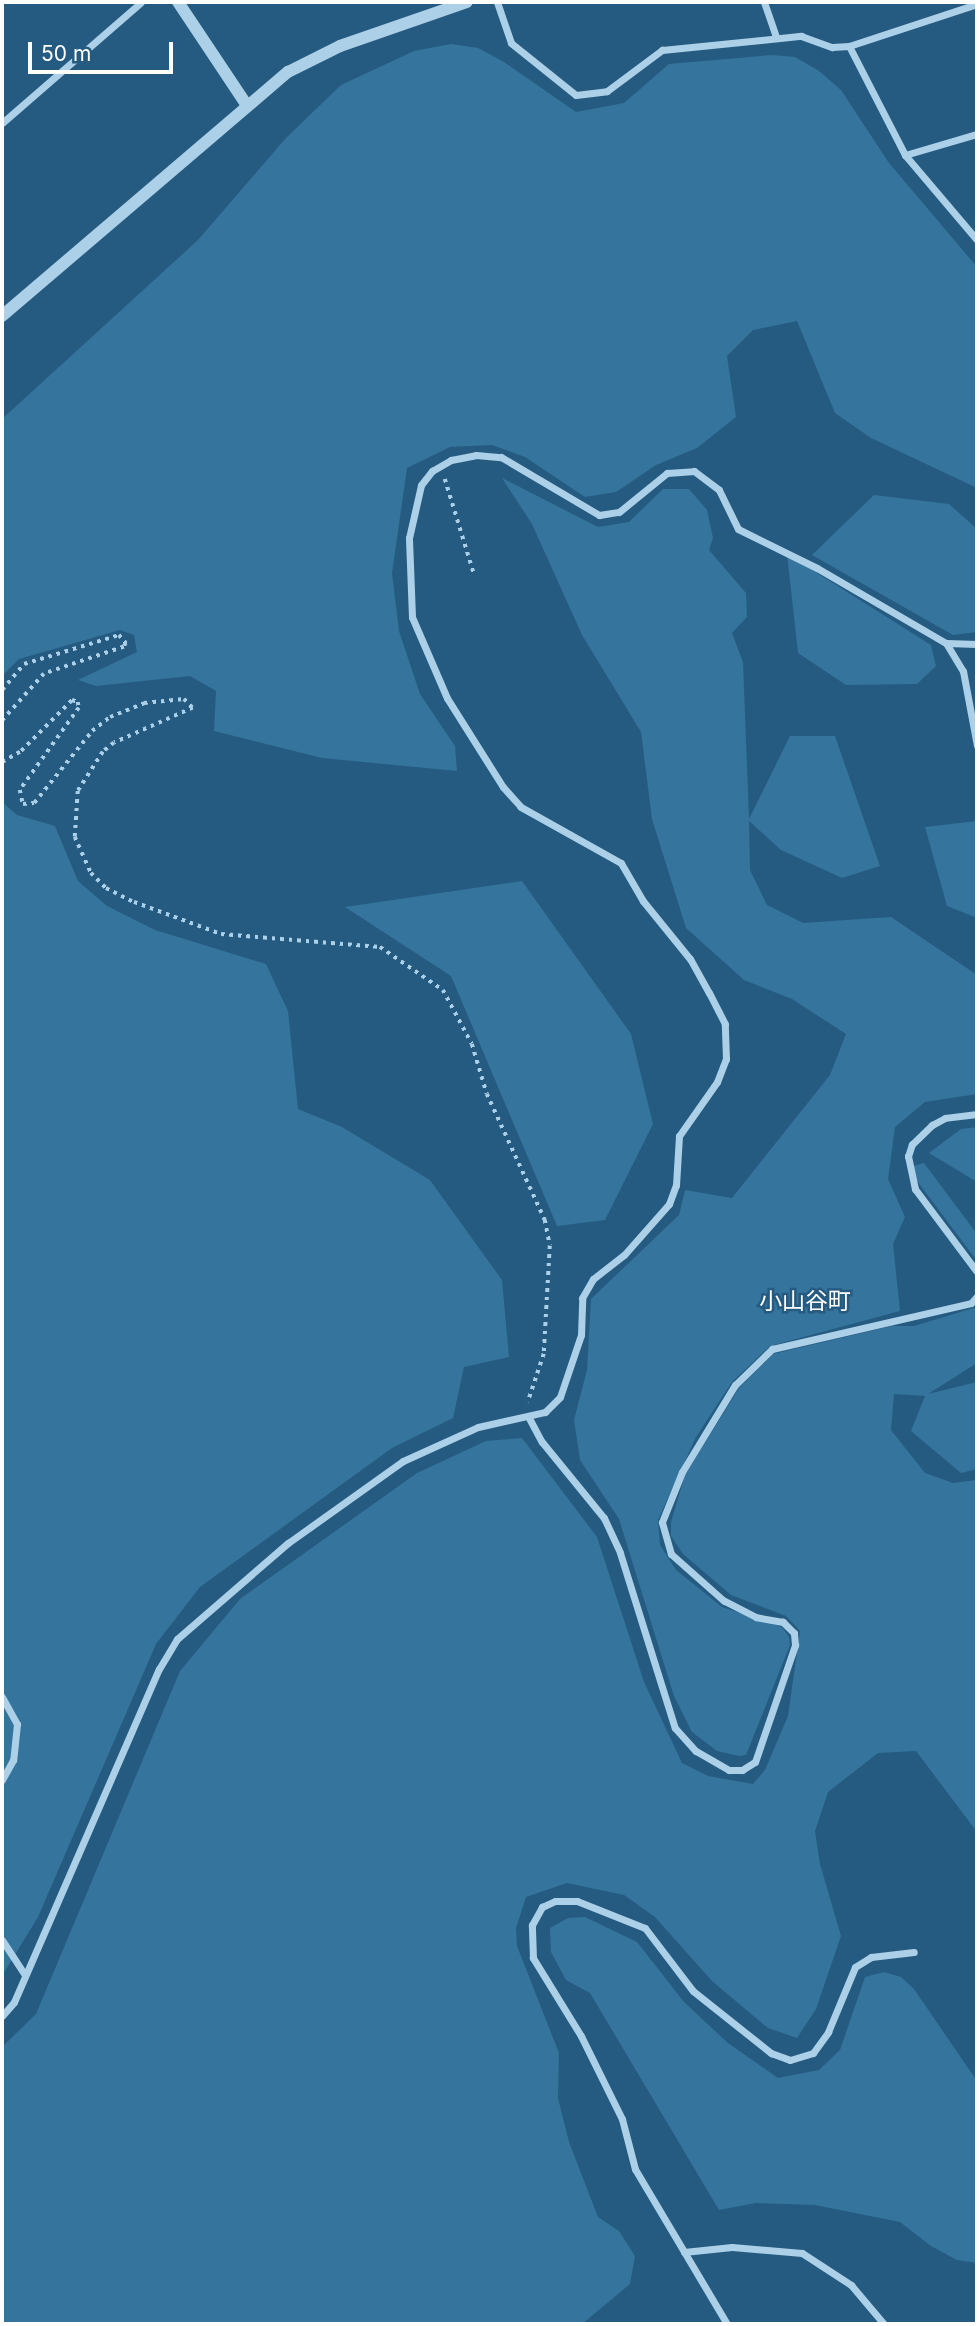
<!DOCTYPE html>
<html>
<head>
<meta charset="utf-8">
<style>
  body { margin:0 }
  #map { position:relative; width:979px; height:2326px; overflow:hidden; background:#255b81; font-family:Inter,"Noto Sans JP",sans-serif }
  div>[style] { position:absolute }
  .green>* { inset:0; background:#35749d }
  .path>* { height:3.5px; margin-top:-1.75px; transform-origin:0; background:repeating-linear-gradient(90deg,#acd0e7 0 3.5px,transparent 0 8.5px) }
  .minor>* { height:7px; margin:-3.5px; padding:0 3.5px; transform-origin:3.5px; border-radius:3.5px; background:#acd0e7 }
  .tertiary>* { height:12px; margin:-6px; padding:0 6px; transform-origin:6px; border-radius:6px; background:#acd0e7 }
  span { translate:-50% -50%; white-space:nowrap; text-align:center; line-height:1.15; -webkit-text-stroke:5px #255b81; paint-order:stroke }
  .quarter-label { font-size:23px; color:#fff }
  .frame { position:absolute; inset:0; border:4px solid #fff; pointer-events:none }
  .scale { position:absolute; left:28px; top:42px; width:145px; height:32px; box-sizing:border-box; border:4px solid #fff; border-top:0; padding-left:9px; font-size:21px; line-height:24px; white-space:nowrap; color:#fff; -webkit-text-stroke:5px #255b81; paint-order:stroke }
</style>
</head>
<body>
<div id="map">
  <div class="green">
    <div style="clip-path:polygon(451px 44px,478px 48px,504px 62px,576px 112px,624px 103px,669px 64px,772px 55px,795px 57px,819px 71px,841px 90px,889px 163px,977px 267px,977px 488px,871px 438px,835px 413px,797px 321px,753px 330px,727px 356px,736px 417px,697px 448px,656px 465px,616px 492px,585px 497px,525px 457px,492px 445px,450px 447px,407px 468px,392px 573px,399px 631px,420px 694px,455px 746px,457px 771px,322px 758px,214px 731px,216px 691px,190px 676px,96px 686px,78px 680px,137px 652px,134px 635px,120px 630px,19px 659px,2px 676px,2px 419px,198px 240px,286px 138px,341px 85px,414px 51px)"></div>
    <div style="clip-path:polygon(502px 478px,598px 527px,629px 522px,663px 489px,689px 489px,707px 510px,713px 538px,709px 550px,746px 593px,747px 617px,732px 633px,743px 662px,749px 819px,790px 736px,835px 736px,880px 866px,842px 878px,781px 850px,749px 821px,750px 870px,767px 905px,803px 923px,891px 917px,977px 975px,977px 1094px,925px 1102px,895px 1127px,888px 1179px,905px 1217px,893px 1244px,900px 1311px,770px 1346px,732px 1382px,696px 1437px,658px 1520px,660px 1545px,676px 1570px,722px 1607px,782px 1627px,789px 1637px,790px 1645px,746px 1755px,739px 1756px,717px 1751px,692px 1732px,674px 1696px,619px 1519px,580px 1460px,574px 1420px,587px 1370px,591px 1299px,679px 1215px,685px 1190px,732px 1198px,830px 1075px,846px 1034px,792px 999px,744px 980px,686px 928px,652px 819px,641px 732px,582px 635px,532px 524px)"></div>
    <div style="clip-path:polygon(874px 495px,949px 504px,977px 529px,977px 632px,953px 635px,812px 555px)"></div>
    <div style="clip-path:polygon(787px 554px,931px 645px,936px 666px,917px 684px,846px 685px,798px 653px)"></div>
    <div style="clip-path:polygon(2px 802px,17px 815px,55px 826px,78px 881px,107px 906px,155px 930px,266px 964px,288px 1011px,298px 1109px,342px 1127px,430px 1180px,502px 1280px,509px 1357px,464px 1367px,453px 1418px,392px 1448px,200px 1587px,156px 1644px,38px 1917px,2px 1976px)"></div>
    <div style="clip-path:polygon(977px 821px,977px 918px,947px 906px,925px 827px)"></div>
    <div style="clip-path:polygon(522px 881px,631px 1034px,653px 1124px,605px 1220px,557px 1226px,451px 976px,345px 907px)"></div>
    <div style="clip-path:polygon(977px 1127px,977px 1182px,929px 1153px,961px 1129px)"></div>
    <div style="clip-path:polygon(924px 1163px,977px 1234px,977px 1261px,914px 1177px,913px 1166px)"></div>
    <div style="clip-path:polygon(977px 1307px,977px 1363px,928px 1394px,977px 1382px,977px 1469px,961px 1473px,911px 1431px,925px 1396px,894px 1394px,891px 1430px,925px 1473px,953px 1483px,977px 1480px,977px 1832px,916px 1751px,878px 1753px,828px 1792px,815px 1831px,820px 1864px,841px 1936px,816px 2009px,797px 2038px,768px 2028px,712px 1981px,655px 1917px,624px 1895px,567px 1883px,526px 1897px,516px 1928px,517px 1946px,559px 2053px,558px 2098px,569px 2142px,598px 2217px,619px 2231px,635px 2256px,630px 2284px,582px 2324px,2px 2324px,2px 2047px,36px 2014px,180px 1671px,240px 1599px,417px 1473px,486px 1441px,522px 1438px,597px 1537px,644px 1682px,682px 1763px,708px 1776px,753px 1784px,765px 1770px,788px 1716px,800px 1631px,786px 1616px,731px 1595px,683px 1554px,671px 1536px,671px 1522px,685px 1475px,739px 1388px,773px 1354px,892px 1326px,914px 1326px)"></div>
    <div style="clip-path:polygon(585px 1917px,637px 1942px,684px 2002px,728px 2043px,778px 2078px,819px 2070px,840px 2050px,865px 1977px,884px 1972px,901px 1977px,914px 1989px,977px 2081px,977px 2263px,957px 2260px,931px 2246px,900px 2222px,815px 2205px,756px 2203px,719px 2210px,590px 1993px,566px 1980px,551px 1952px,550px 1928px,568px 1918px)"></div>
  </div>
  <div class="path">
    <div style="left:445px;top:479px;width:99px;rotate:73deg"></div>
    <div style="left:2px;top:690px;width:34px;rotate:-50deg"></div>
    <div style="left:24px;top:664px;width:99px;rotate:-17deg"></div>
    <div style="left:119px;top:635px;width:11px;rotate:49deg"></div>
    <div style="left:126px;top:643px;width:4px;rotate:117deg"></div>
    <div style="left:124px;top:647px;width:84px;rotate:161.4deg"></div>
    <div style="left:44px;top:674px;width:63px;rotate:131.8deg"></div>
    <div style="left:2px;top:762px;width:22px;rotate:-30deg"></div>
    <div style="left:21px;top:751px;width:72px;rotate:-45deg"></div>
    <div style="left:72px;top:700px;width:6px;rotate:18deg"></div>
    <div style="left:78px;top:702px;width:6px;rotate:81deg"></div>
    <div style="left:79px;top:708px;width:101px;rotate:125.7deg"></div>
    <div style="left:20px;top:790px;width:14px;rotate:78deg"></div>
    <div style="left:23px;top:804px;width:11px;rotate:-5deg"></div>
    <div style="left:34px;top:803px;width:92px;rotate:-51.1deg"></div>
    <div style="left:92px;top:731px;width:23px;rotate:-38deg"></div>
    <div style="left:110px;top:717px;width:37px;rotate:-22deg"></div>
    <div style="left:144px;top:703px;width:40px;rotate:-5.7deg"></div>
    <div style="left:184px;top:699px;width:13px;rotate:45deg"></div>
    <div style="left:193px;top:708px;width:86px;rotate:156.1deg"></div>
    <div style="left:114px;top:743px;width:14px;rotate:141deg"></div>
    <div style="left:103px;top:752px;width:46px;rotate:122.7deg"></div>
    <div style="left:78px;top:791px;width:46px;rotate:93.7deg"></div>
    <div style="left:75px;top:837px;width:39px;rotate:66deg"></div>
    <div style="left:91px;top:873px;width:21px;rotate:45deg"></div>
    <div style="left:106px;top:888px;width:31px;rotate:27deg"></div>
    <div style="left:134px;top:902px;width:93px;rotate:20.2deg"></div>
    <div style="left:221px;top:934px;width:160px;rotate:4.7deg"></div>
    <div style="left:380px;top:947px;width:76px;rotate:34.3deg"></div>
    <div style="left:443px;top:990px;width:61px;rotate:61.8deg"></div>
    <div style="left:472px;top:1044px;width:52px;rotate:73.3deg"></div>
    <div style="left:487px;top:1094px;width:139px;rotate:65.3deg"></div>
    <div style="left:545px;top:1220px;width:26px;rotate:79deg"></div>
    <div style="left:550px;top:1246px;width:108px;rotate:93.2deg"></div>
    <div style="left:544px;top:1354px;width:51px;rotate:108.4deg"></div>
  </div>
  <div class="minor">
    <div style="left:497px;top:2px;width:43px;rotate:71.1deg"></div>
    <div style="left:511px;top:43px;width:83px;rotate:38.7deg"></div>
    <div style="left:576px;top:95px;width:31px;rotate:-7deg"></div>
    <div style="left:607px;top:91px;width:69px;rotate:-36.7deg"></div>
    <div style="left:662px;top:50px;width:140px;rotate:-5.8deg"></div>
    <div style="left:801px;top:36px;width:33px;rotate:20deg"></div>
    <div style="left:832px;top:47px;width:17px;rotate:-3deg"></div>
    <div style="left:849px;top:46px;width:123px;rotate:62.8deg"></div>
    <div style="left:905px;top:155px;width:111px;rotate:49.7deg"></div>
    <div style="left:764px;top:2px;width:37px;rotate:71deg"></div>
    <div style="left:849px;top:46px;width:135px;rotate:-18.2deg"></div>
    <div style="left:2px;top:123px;width:184px;rotate:-41deg"></div>
    <div style="left:905px;top:155px;width:75px;rotate:-16.3deg"></div>
    <div style="left:946px;top:643px;width:33px;rotate:59deg"></div>
    <div style="left:963px;top:671px;width:76px;rotate:79.4deg"></div>
    <div style="left:977px;top:1114px;width:32px;rotate:173deg"></div>
    <div style="left:945px;top:1118px;width:15px;rotate:152deg"></div>
    <div style="left:932px;top:1125px;width:28px;rotate:136deg"></div>
    <div style="left:912px;top:1144px;width:13px;rotate:108deg"></div>
    <div style="left:908px;top:1156px;width:34px;rotate:78deg"></div>
    <div style="left:915px;top:1189px;width:104px;rotate:53.2deg"></div>
    <div style="left:529px;top:1418px;width:27px;rotate:62deg"></div>
    <div style="left:542px;top:1442px;width:98px;rotate:50.8deg"></div>
    <div style="left:604px;top:1518px;width:38px;rotate:65deg"></div>
    <div style="left:620px;top:1553px;width:183px;rotate:72.6deg"></div>
    <div style="left:675px;top:1728px;width:31px;rotate:48deg"></div>
    <div style="left:696px;top:1751px;width:38px;rotate:30deg"></div>
    <div style="left:729px;top:1770px;width:13px"></div>
    <div style="left:742px;top:1770px;width:15px;rotate:-32deg"></div>
    <div style="left:755px;top:1762px;width:124px;rotate:-71.1deg"></div>
    <div style="left:795px;top:1645px;width:12px;rotate:-95deg"></div>
    <div style="left:794px;top:1633px;width:16px;rotate:-135deg"></div>
    <div style="left:783px;top:1622px;width:27px;rotate:-170deg"></div>
    <div style="left:756px;top:1617px;width:36px;rotate:-153deg"></div>
    <div style="left:724px;top:1601px;width:71px;rotate:-138.4deg"></div>
    <div style="left:671px;top:1554px;width:33px;rotate:-106deg"></div>
    <div style="left:662px;top:1522px;width:54px;rotate:-68.2deg"></div>
    <div style="left:682px;top:1472px;width:102px;rotate:-58.7deg"></div>
    <div style="left:735px;top:1385px;width:52px;rotate:-44.2deg"></div>
    <div style="left:772px;top:1349px;width:204px;rotate:-13deg"></div>
    <div style="left:971px;top:1303px;width:9px;rotate:-49deg"></div>
    <div style="left:2px;top:1697px;width:31px;rotate:61deg"></div>
    <div style="left:17px;top:1724px;width:36px;rotate:96deg"></div>
    <div style="left:13px;top:1760px;width:23px;rotate:119deg"></div>
    <div style="left:2px;top:1940px;width:42px;rotate:56.7deg"></div>
    <div style="left:2px;top:2016px;width:18px;rotate:-49deg"></div>
    <div style="left:14px;top:2002px;width:363px;rotate:-66.5deg"></div>
    <div style="left:159px;top:1669px;width:35px;rotate:-59deg"></div>
    <div style="left:177px;top:1639px;width:147px;rotate:-40.9deg"></div>
    <div style="left:288px;top:1543px;width:141px;rotate:-35.5deg"></div>
    <div style="left:403px;top:1461px;width:82px;rotate:-24.4deg"></div>
    <div style="left:478px;top:1427px;width:69px;rotate:-12.6deg"></div>
    <div style="left:545px;top:1412px;width:21px;rotate:-45deg"></div>
    <div style="left:560px;top:1397px;width:65px;rotate:-71.3deg"></div>
    <div style="left:581px;top:1335px;width:37px;rotate:-88deg"></div>
    <div style="left:582px;top:1298px;width:22px;rotate:-60deg"></div>
    <div style="left:593px;top:1279px;width:39px;rotate:-38deg"></div>
    <div style="left:624px;top:1255px;width:68px;rotate:-48.6deg"></div>
    <div style="left:669px;top:1204px;width:20px;rotate:-70deg"></div>
    <div style="left:676px;top:1185px;width:49px;rotate:-86.5deg"></div>
    <div style="left:679px;top:1136px;width:66px;rotate:-54.9deg"></div>
    <div style="left:717px;top:1082px;width:25px;rotate:-69deg"></div>
    <div style="left:726px;top:1059px;width:35px;rotate:-92deg"></div>
    <div style="left:725px;top:1024px;width:35px;rotate:-117deg"></div>
    <div style="left:709px;top:993px;width:39px;rotate:-119deg"></div>
    <div style="left:690px;top:959px;width:75px;rotate:-129deg"></div>
    <div style="left:643px;top:901px;width:44px;rotate:-120.1deg"></div>
    <div style="left:621px;top:863px;width:115px;rotate:-150.8deg"></div>
    <div style="left:521px;top:807px;width:27px;rotate:-132deg"></div>
    <div style="left:503px;top:787px;width:105px;rotate:-122.2deg"></div>
    <div style="left:447px;top:698px;width:88px;rotate:-113.4deg"></div>
    <div style="left:412px;top:617px;width:79px;rotate:-92.2deg"></div>
    <div style="left:409px;top:538px;width:54px;rotate:-77.2deg"></div>
    <div style="left:421px;top:485px;width:18px;rotate:-52deg"></div>
    <div style="left:432px;top:471px;width:22px;rotate:-30deg"></div>
    <div style="left:451px;top:460px;width:25px;rotate:-11deg"></div>
    <div style="left:476px;top:455px;width:25px;rotate:5deg"></div>
    <div style="left:501px;top:457px;width:114px;rotate:30.6deg"></div>
    <div style="left:599px;top:515px;width:20px;rotate:-9deg"></div>
    <div style="left:619px;top:512px;width:62px;rotate:-39.1deg"></div>
    <div style="left:667px;top:473px;width:27px;rotate:-4deg"></div>
    <div style="left:694px;top:471px;width:31px;rotate:37deg"></div>
    <div style="left:719px;top:490px;width:43px;rotate:64deg"></div>
    <div style="left:738px;top:529px;width:88px;rotate:26.3deg"></div>
    <div style="left:817px;top:568px;width:149px;rotate:30.2deg"></div>
    <div style="left:946px;top:643px;width:31px;rotate:2deg"></div>
    <div style="left:684px;top:2252px;width:48px;rotate:-5.9deg"></div>
    <div style="left:732px;top:2247px;width:70px;rotate:4.9deg"></div>
    <div style="left:802px;top:2253px;width:59px;rotate:33.1deg"></div>
    <div style="left:851px;top:2285px;width:51px;rotate:49.8deg"></div>
    <div style="left:727px;top:2324px;width:180px;rotate:-120.7deg"></div>
    <div style="left:635px;top:2169px;width:52px;rotate:-104.6deg"></div>
    <div style="left:622px;top:2119px;width:93px;rotate:-116.3deg"></div>
    <div style="left:581px;top:2036px;width:92px;rotate:-121.6deg"></div>
    <div style="left:533px;top:1958px;width:33px;rotate:-92deg"></div>
    <div style="left:532px;top:1925px;width:21px;rotate:-61deg"></div>
    <div style="left:542px;top:1907px;width:14px;rotate:-25deg"></div>
    <div style="left:555px;top:1901px;width:22px"></div>
    <div style="left:577px;top:1901px;width:73px;rotate:21.7deg"></div>
    <div style="left:645px;top:1928px;width:79px;rotate:52.7deg"></div>
    <div style="left:693px;top:1991px;width:100px;rotate:38.5deg"></div>
    <div style="left:771px;top:2053px;width:20px;rotate:20deg"></div>
    <div style="left:790px;top:2060px;width:24px;rotate:-17deg"></div>
    <div style="left:813px;top:2053px;width:26px;rotate:-54deg"></div>
    <div style="left:828px;top:2032px;width:70px;rotate:-67.4deg"></div>
    <div style="left:855px;top:1967px;width:19px;rotate:-32deg"></div>
    <div style="left:871px;top:1957px;width:43px;rotate:-6.6deg"></div>
  </div>
  <div class="tertiary">
    <div style="left:178px;top:2px;width:123px;rotate:56.3deg"></div>
    <div style="left:2px;top:316px;width:376px;rotate:-40.5deg"></div>
    <div style="left:288px;top:72px;width:58px;rotate:-26.6deg"></div>
    <div style="left:340px;top:46px;width:134px;rotate:-19.1deg"></div>
  </div>
  <div class="quarter-label">
    <span style="left:805px;top:1301px">小山谷町</span>
  </div>
  <div class="frame"></div>
  <div class="scale">50 m</div>
</div>
</body>
</html>
